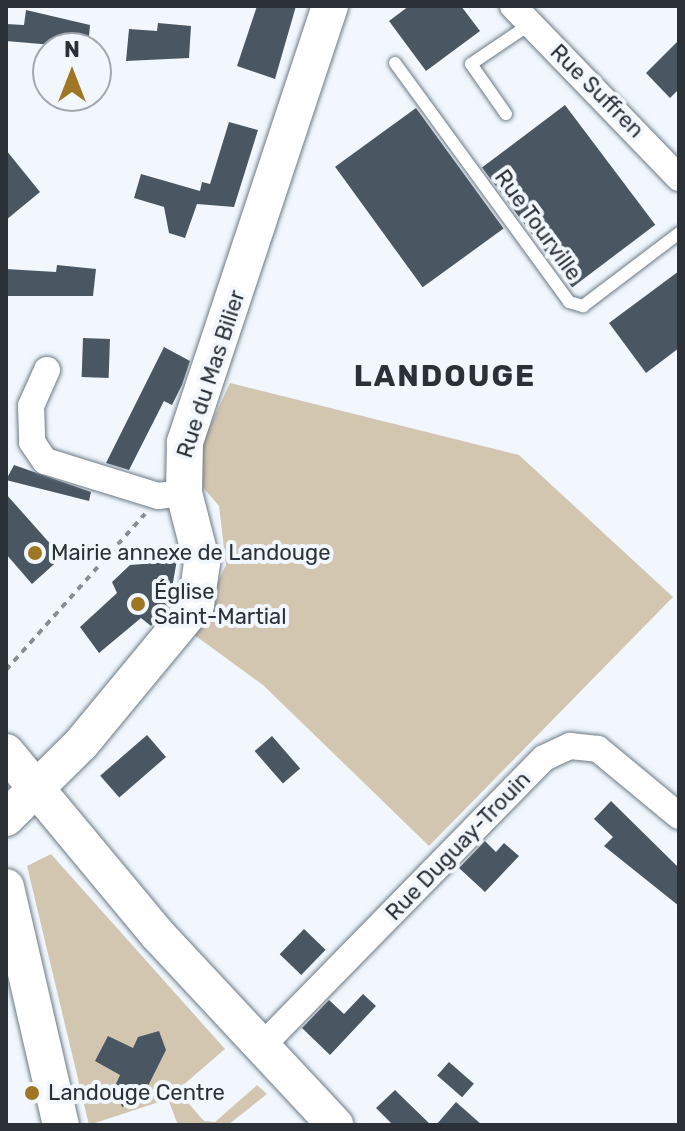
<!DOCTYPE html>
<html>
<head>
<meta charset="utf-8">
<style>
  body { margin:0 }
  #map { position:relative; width:685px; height:1131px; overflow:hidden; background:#f1f7fd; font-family:Rubik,sans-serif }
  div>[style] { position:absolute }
  .green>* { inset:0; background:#d2c6b1 }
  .building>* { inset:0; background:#4a5762; transform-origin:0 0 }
  .path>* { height:4px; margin-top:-2px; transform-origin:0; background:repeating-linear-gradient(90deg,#888e94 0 6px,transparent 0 12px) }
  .roads { filter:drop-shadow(0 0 2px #6c7985) drop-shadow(0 0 2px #6c7985) }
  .lane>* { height:12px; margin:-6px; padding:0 6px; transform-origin:6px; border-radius:6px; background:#fff }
  .street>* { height:26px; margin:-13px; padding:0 13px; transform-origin:13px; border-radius:13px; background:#fff }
  .secondary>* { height:36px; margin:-18px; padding:0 18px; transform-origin:18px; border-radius:18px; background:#fff }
  .dots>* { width:22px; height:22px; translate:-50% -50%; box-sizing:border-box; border:4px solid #f1f7fd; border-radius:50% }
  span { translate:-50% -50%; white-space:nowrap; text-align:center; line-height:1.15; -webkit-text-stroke:8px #f1f7fd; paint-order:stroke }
  .street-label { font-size:22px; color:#2b3136 }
  .poi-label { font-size:22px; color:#2b3136 }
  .left { translate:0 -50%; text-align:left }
  .district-label { font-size:30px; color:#2b3136; font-weight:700; letter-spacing:2px }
  .frame { position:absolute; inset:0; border:8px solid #2b3136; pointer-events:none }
  .north { position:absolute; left:32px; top:32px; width:80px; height:80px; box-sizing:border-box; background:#f1f7fd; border:2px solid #a2a8ad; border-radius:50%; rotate:0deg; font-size:22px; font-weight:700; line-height:32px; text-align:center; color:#2b3136 }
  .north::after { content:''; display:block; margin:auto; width:28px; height:36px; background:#9f7624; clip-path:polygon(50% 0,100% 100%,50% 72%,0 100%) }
</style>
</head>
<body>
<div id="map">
  <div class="green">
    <div style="clip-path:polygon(230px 383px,519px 455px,673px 597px,429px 846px,263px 685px,182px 626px,212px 594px,226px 565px,219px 506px,189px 471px)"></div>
    <div style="clip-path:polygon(51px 854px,225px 1049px,182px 1086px,183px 1097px,204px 1121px,215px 1122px,257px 1085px,267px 1094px,228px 1125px,178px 1125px,168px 1099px,89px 1125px,27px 866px)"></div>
  </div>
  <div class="building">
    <div style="clip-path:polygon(257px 6px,296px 6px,275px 79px,237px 66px)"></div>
    <div style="clip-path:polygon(409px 6px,461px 6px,480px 31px,426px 71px,389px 21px)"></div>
    <div style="clip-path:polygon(26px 10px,90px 25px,88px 48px,6px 41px,6px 24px,24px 25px)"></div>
    <div style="clip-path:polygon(158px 23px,191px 26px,189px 58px,126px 61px,129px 29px,157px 31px)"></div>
    <div style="clip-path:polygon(679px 40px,679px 89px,670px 98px,646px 73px)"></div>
    <div style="left:565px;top:105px;width:150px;height:104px;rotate:53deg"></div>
    <div style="left:416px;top:108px;width:149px;height:100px;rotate:54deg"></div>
    <div style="clip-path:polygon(229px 122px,258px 130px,234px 207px,197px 204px,185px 238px,169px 233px,164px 207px,134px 198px,141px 174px,200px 191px,202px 182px,210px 184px)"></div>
    <div style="clip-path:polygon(6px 150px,40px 192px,6px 220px)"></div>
    <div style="clip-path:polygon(57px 265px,96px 269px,93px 296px,6px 296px,6px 269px,56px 272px)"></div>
    <div style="clip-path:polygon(679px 271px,679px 348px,646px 373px,609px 323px)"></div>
    <div style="left:83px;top:338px;width:27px;height:39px;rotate:2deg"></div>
    <div style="clip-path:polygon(164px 347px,190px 361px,182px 385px,172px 405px,164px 401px,129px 470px,106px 463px)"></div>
    <div style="clip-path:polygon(14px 465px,91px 492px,89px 501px,6px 480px)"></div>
    <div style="clip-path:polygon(6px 494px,62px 557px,32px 584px,6px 554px)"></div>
    <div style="clip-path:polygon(178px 554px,169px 605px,151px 626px,141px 618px,99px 653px,80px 627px,117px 593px,112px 582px,130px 565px,168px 562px)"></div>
    <div style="left:147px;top:735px;width:29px;height:62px;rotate:49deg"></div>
    <div style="left:272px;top:736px;width:43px;height:23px;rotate:49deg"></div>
    <div style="clip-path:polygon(611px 801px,679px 868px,679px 906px,604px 846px,613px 837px,594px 819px)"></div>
    <div style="clip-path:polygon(485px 841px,496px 852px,504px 843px,519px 856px,485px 892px,459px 868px)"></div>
    <div style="left:304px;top:929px;width:30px;height:35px;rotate:44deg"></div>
    <div style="clip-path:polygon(363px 994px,376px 1006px,330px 1055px,302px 1028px,329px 1000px,344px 1014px)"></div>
    <div style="clip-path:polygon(159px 1031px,166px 1050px,141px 1100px,122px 1107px,115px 1086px,120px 1075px,95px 1061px,108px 1036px,133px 1048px,138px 1037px)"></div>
    <div style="left:449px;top:1062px;width:33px;height:18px;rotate:41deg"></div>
    <div style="clip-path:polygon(395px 1090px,399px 1094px,431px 1125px,393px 1125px,376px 1108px)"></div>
    <div style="clip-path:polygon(456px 1102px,482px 1125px,436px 1125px)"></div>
  </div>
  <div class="path">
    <div style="left:6px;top:670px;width:209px;rotate:-48.3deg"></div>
  </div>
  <div class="roads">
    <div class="lane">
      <div style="left:395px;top:63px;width:296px;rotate:53.9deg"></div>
      <div style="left:569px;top:302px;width:15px;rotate:16deg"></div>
      <div style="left:583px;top:306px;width:121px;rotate:-37.2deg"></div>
      <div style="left:506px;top:114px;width:61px;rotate:-125deg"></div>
      <div style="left:471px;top:64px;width:71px;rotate:-34.1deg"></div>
    </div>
    <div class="street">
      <div style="left:513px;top:6px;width:239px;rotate:46deg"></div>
      <div style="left:47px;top:370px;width:39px;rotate:114deg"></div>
      <div style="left:31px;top:406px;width:36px;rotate:88deg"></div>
      <div style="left:32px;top:442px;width:23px;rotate:56deg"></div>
      <div style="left:45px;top:461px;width:118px;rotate:17.2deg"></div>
      <div style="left:158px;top:496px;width:26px;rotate:-7deg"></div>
      <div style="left:259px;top:1049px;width:407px;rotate:-45.6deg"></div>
      <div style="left:544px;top:758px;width:29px;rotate:-25deg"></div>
      <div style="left:570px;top:746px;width:28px;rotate:6deg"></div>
      <div style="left:598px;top:749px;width:105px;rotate:39.6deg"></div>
    </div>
    <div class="secondary">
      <div style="left:6px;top:752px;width:238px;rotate:50.3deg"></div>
      <div style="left:158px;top:935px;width:260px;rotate:47deg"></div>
      <div style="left:6px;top:818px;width:105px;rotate:-44.6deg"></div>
      <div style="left:81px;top:744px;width:180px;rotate:-50.4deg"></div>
      <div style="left:196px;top:605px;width:42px;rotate:-81.9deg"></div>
      <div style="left:202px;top:563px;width:72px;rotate:-104.4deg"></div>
      <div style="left:184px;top:493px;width:51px;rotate:-88.9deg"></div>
      <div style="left:185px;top:442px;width:459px;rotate:-71.6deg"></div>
      <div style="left:6px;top:887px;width:244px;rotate:77deg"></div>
    </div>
  </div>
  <div class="dots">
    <div style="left:35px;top:553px;background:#9f7624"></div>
    <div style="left:138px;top:604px;background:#9f7624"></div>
    <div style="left:32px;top:1093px;background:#9f7624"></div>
  </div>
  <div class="street-label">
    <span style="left:597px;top:91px;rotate:45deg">Rue Suffren</span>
    <span style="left:538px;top:225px;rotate:54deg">Rue Tourville</span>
    <span style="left:211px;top:374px;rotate:-72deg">Rue du Mas Bilier</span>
    <span style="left:458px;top:846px;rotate:-46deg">Rue Duguay-Trouin</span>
  </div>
  <div class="poi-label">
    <span class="left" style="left:51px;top:553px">Mairie annexe de Landouge</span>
    <span class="left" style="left:154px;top:604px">Église<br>Saint-Martial</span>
    <span class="left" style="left:48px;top:1093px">Landouge Centre</span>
  </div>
  <div class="district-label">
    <span style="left:445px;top:376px">LANDOUGE</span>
  </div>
  <div class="frame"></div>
  <div class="north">N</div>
</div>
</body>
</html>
